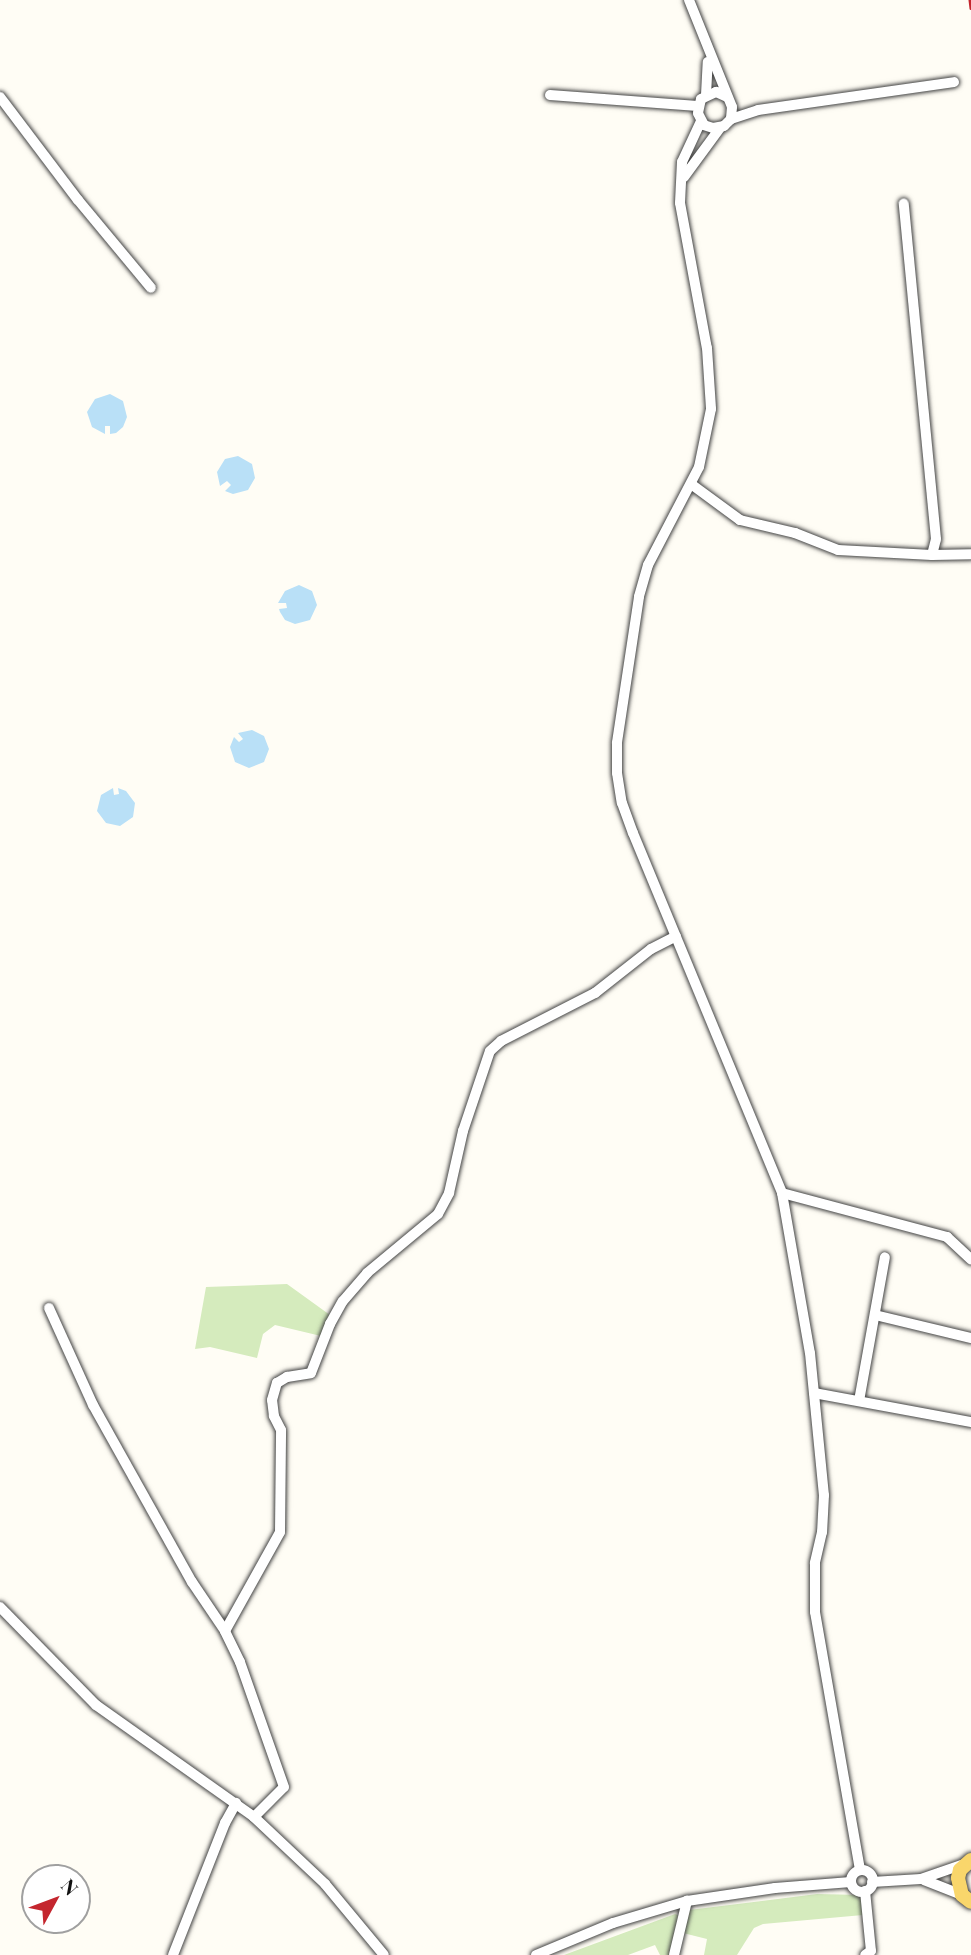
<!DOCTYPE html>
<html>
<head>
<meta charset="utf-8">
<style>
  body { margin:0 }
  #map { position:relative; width:971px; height:1955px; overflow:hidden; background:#fffdf5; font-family:"Playfair Display",serif }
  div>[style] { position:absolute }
  .green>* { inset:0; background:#d5ebbd }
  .water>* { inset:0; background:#b9e0f7 }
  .roads { filter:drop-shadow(0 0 2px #444) drop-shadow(0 0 2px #444) }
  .minor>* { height:10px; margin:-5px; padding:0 5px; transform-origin:5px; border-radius:5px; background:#fff }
  .minor>.ring { margin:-5px; padding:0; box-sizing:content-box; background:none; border:10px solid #fff; border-radius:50% }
  .major>* { height:14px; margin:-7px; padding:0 7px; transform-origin:7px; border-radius:7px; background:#f9d66b }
  .rail>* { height:2.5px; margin:-1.25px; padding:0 1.25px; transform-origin:1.25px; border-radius:1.25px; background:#c4262e }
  span { translate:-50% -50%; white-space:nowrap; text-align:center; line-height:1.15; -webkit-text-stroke:7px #fff; paint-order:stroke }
  .north { position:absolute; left:21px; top:1864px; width:70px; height:70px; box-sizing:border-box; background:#fff; border:2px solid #a0a0a0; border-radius:50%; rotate:49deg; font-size:19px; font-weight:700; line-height:28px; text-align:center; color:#111 }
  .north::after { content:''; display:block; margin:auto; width:24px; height:32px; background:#c4262e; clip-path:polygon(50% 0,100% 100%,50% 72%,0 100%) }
</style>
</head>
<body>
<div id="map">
  <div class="green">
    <div style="clip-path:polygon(287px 1284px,330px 1315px,321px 1336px,275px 1325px,263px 1334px,257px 1358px,210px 1347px,195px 1349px,206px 1287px)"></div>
    <div style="clip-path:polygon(817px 1894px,861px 1895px,863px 1915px,763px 1924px,754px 1928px,737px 1955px,704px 1955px,707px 1939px,683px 1933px,689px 1910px)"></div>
    <div style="clip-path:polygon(675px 1914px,678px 1915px,669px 1955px,660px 1955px,655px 1945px,628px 1955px,564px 1955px)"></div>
  </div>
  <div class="water">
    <div style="clip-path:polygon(110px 394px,123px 401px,127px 417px,123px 427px,116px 433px,110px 434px,110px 426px,105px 426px,105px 434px,92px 427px,87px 412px,95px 399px)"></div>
    <div style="clip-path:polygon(238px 456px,252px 464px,255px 478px,248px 490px,233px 494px,225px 491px,231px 485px,227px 481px,220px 486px,217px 472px,225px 459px)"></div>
    <div style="clip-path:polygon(299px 585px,312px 591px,317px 605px,310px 620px,295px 624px,285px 620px,280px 612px,279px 609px,287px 608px,286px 603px,278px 603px,285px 591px)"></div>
    <div style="clip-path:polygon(252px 730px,264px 736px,269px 749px,264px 762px,249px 768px,235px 762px,230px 747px,234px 737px,239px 742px,243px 739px,238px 733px)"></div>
    <div style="clip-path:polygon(113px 788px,114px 795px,119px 794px,118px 788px,126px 791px,135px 803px,133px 817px,120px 826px,106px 823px,97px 811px,101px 795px)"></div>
  </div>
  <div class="roads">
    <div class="minor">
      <div style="left:689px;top:0;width:115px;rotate:68.1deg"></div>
      <div style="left:732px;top:107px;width:12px;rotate:95deg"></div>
      <div style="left:731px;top:119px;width:10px;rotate:135deg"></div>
      <div style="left:724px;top:126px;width:11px;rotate:170deg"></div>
      <div style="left:713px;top:128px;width:9px;rotate:-162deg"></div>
      <div style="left:704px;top:125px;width:13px;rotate:-117deg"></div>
      <div style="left:698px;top:113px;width:14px;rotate:-78deg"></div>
      <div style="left:701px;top:99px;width:17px;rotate:-25deg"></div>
      <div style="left:716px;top:92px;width:12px;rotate:24deg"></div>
      <div style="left:550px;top:95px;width:148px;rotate:4.3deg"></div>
      <div style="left:706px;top:95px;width:33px;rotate:-87deg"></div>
      <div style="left:0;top:97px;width:129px;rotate:52.9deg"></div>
      <div style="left:78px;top:200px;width:114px;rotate:50.3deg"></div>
      <div style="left:731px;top:119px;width:28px;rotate:-18deg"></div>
      <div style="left:758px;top:110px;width:198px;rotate:-8.1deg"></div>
      <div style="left:701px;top:121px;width:45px;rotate:114.9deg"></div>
      <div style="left:682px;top:162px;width:41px;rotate:92.8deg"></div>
      <div style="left:680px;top:203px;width:147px;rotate:79.5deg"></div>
      <div style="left:707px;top:348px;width:61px;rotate:86.2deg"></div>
      <div style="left:711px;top:409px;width:59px;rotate:101.7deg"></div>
      <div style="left:699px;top:467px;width:110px;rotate:117.5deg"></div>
      <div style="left:648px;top:565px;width:33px;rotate:106deg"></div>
      <div style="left:639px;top:597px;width:148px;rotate:98.6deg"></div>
      <div style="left:617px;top:743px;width:30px;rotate:90deg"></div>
      <div style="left:617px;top:773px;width:30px;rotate:81deg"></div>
      <div style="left:622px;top:803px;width:32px;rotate:70deg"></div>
      <div style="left:633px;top:833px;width:390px;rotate:67.5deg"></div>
      <div style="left:782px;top:1193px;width:162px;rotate:80.1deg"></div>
      <div style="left:810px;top:1353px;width:143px;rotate:84.4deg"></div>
      <div style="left:824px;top:1495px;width:37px;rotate:93deg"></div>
      <div style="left:822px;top:1532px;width:32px;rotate:103deg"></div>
      <div style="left:815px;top:1563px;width:49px;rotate:90deg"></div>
      <div style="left:815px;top:1612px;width:262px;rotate:80.1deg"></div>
      <div style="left:684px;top:177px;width:61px;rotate:-53.7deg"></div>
      <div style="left:691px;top:484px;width:61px;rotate:36.3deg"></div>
      <div style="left:740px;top:520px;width:57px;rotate:13.3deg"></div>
      <div style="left:795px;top:533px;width:46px;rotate:21.6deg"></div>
      <div style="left:838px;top:550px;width:94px;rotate:3deg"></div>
      <div style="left:932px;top:555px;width:16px;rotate:-76deg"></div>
      <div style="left:936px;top:539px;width:337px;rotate:-95.5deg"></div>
      <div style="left:932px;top:555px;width:39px;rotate:-1deg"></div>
      <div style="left:782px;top:1193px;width:171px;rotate:14.9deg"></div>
      <div style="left:947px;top:1237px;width:33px;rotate:43deg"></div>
      <div style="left:49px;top:1308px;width:107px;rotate:65.6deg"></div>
      <div style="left:93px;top:1405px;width:203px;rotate:60.8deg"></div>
      <div style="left:192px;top:1582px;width:59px;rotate:56deg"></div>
      <div style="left:875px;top:1315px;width:99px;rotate:13.5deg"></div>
      <div style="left:814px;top:1393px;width:160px;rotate:10.5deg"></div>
      <div style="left:859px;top:1401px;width:146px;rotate:-79.8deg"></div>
      <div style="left:0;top:1607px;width:137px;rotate:45.6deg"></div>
      <div style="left:96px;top:1705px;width:194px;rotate:35.3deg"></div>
      <div style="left:254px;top:1817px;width:98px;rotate:43.3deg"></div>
      <div style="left:325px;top:1884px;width:92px;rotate:50.3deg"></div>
      <div style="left:254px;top:1817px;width:42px;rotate:-45deg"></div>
      <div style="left:284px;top:1787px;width:133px;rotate:-109.4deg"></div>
      <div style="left:240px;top:1662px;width:34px;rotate:-116deg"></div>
      <div style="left:225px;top:1631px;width:113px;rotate:-60.9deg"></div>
      <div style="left:280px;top:1532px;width:102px;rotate:-89.4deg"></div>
      <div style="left:281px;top:1430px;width:16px;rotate:-117deg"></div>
      <div style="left:274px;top:1416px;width:16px;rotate:-97deg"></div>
      <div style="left:272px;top:1400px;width:18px;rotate:-74deg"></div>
      <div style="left:277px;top:1383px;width:12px;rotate:-31deg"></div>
      <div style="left:287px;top:1377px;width:24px;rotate:-9deg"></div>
      <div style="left:311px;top:1373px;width:53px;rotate:-68.8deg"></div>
      <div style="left:330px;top:1324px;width:26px;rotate:-61deg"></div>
      <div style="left:343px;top:1301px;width:37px;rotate:-49deg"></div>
      <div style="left:367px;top:1273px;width:92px;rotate:-39.7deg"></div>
      <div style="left:438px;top:1214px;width:24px;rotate:-62deg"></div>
      <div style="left:449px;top:1193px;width:64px;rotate:-77.3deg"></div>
      <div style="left:463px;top:1131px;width:84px;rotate:-71.4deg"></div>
      <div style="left:490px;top:1051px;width:15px;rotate:-42deg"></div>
      <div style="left:501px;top:1041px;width:106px;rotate:-27.1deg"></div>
      <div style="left:595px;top:993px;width:71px;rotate:-38.2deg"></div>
      <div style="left:651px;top:949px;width:28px;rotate:-27deg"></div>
      <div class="ring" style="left:851px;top:1870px;width:12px;height:12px"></div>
      <div style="left:924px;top:1880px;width:41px;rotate:21.5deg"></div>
      <div style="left:872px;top:1882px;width:49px;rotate:-3.5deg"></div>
      <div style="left:921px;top:1879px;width:46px;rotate:-19.2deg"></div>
      <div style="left:865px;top:1891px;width:60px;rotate:84.3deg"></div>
      <div style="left:871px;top:1951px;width:7px;rotate:146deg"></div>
      <div style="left:173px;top:1955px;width:142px;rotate:-68.5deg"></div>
      <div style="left:225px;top:1823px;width:23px;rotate:-61deg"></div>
      <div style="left:536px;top:1955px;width:83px;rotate:-22.6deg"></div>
      <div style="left:613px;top:1923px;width:77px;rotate:-16.6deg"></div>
      <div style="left:687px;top:1901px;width:89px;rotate:-8.4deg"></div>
      <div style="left:775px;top:1888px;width:76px;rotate:-4.5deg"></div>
      <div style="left:674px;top:1955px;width:56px;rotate:-76.5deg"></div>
    </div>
    <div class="major">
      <div style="left:971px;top:1860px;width:15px;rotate:138deg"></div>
      <div style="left:960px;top:1870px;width:8px;rotate:104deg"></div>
      <div style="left:958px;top:1878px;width:17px;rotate:77deg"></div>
      <div style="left:962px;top:1895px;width:11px;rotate:38deg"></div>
    </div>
  </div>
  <div class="rail">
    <div style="left:970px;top:0;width:8px;rotate:83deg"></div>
  </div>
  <div class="north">N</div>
</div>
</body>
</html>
